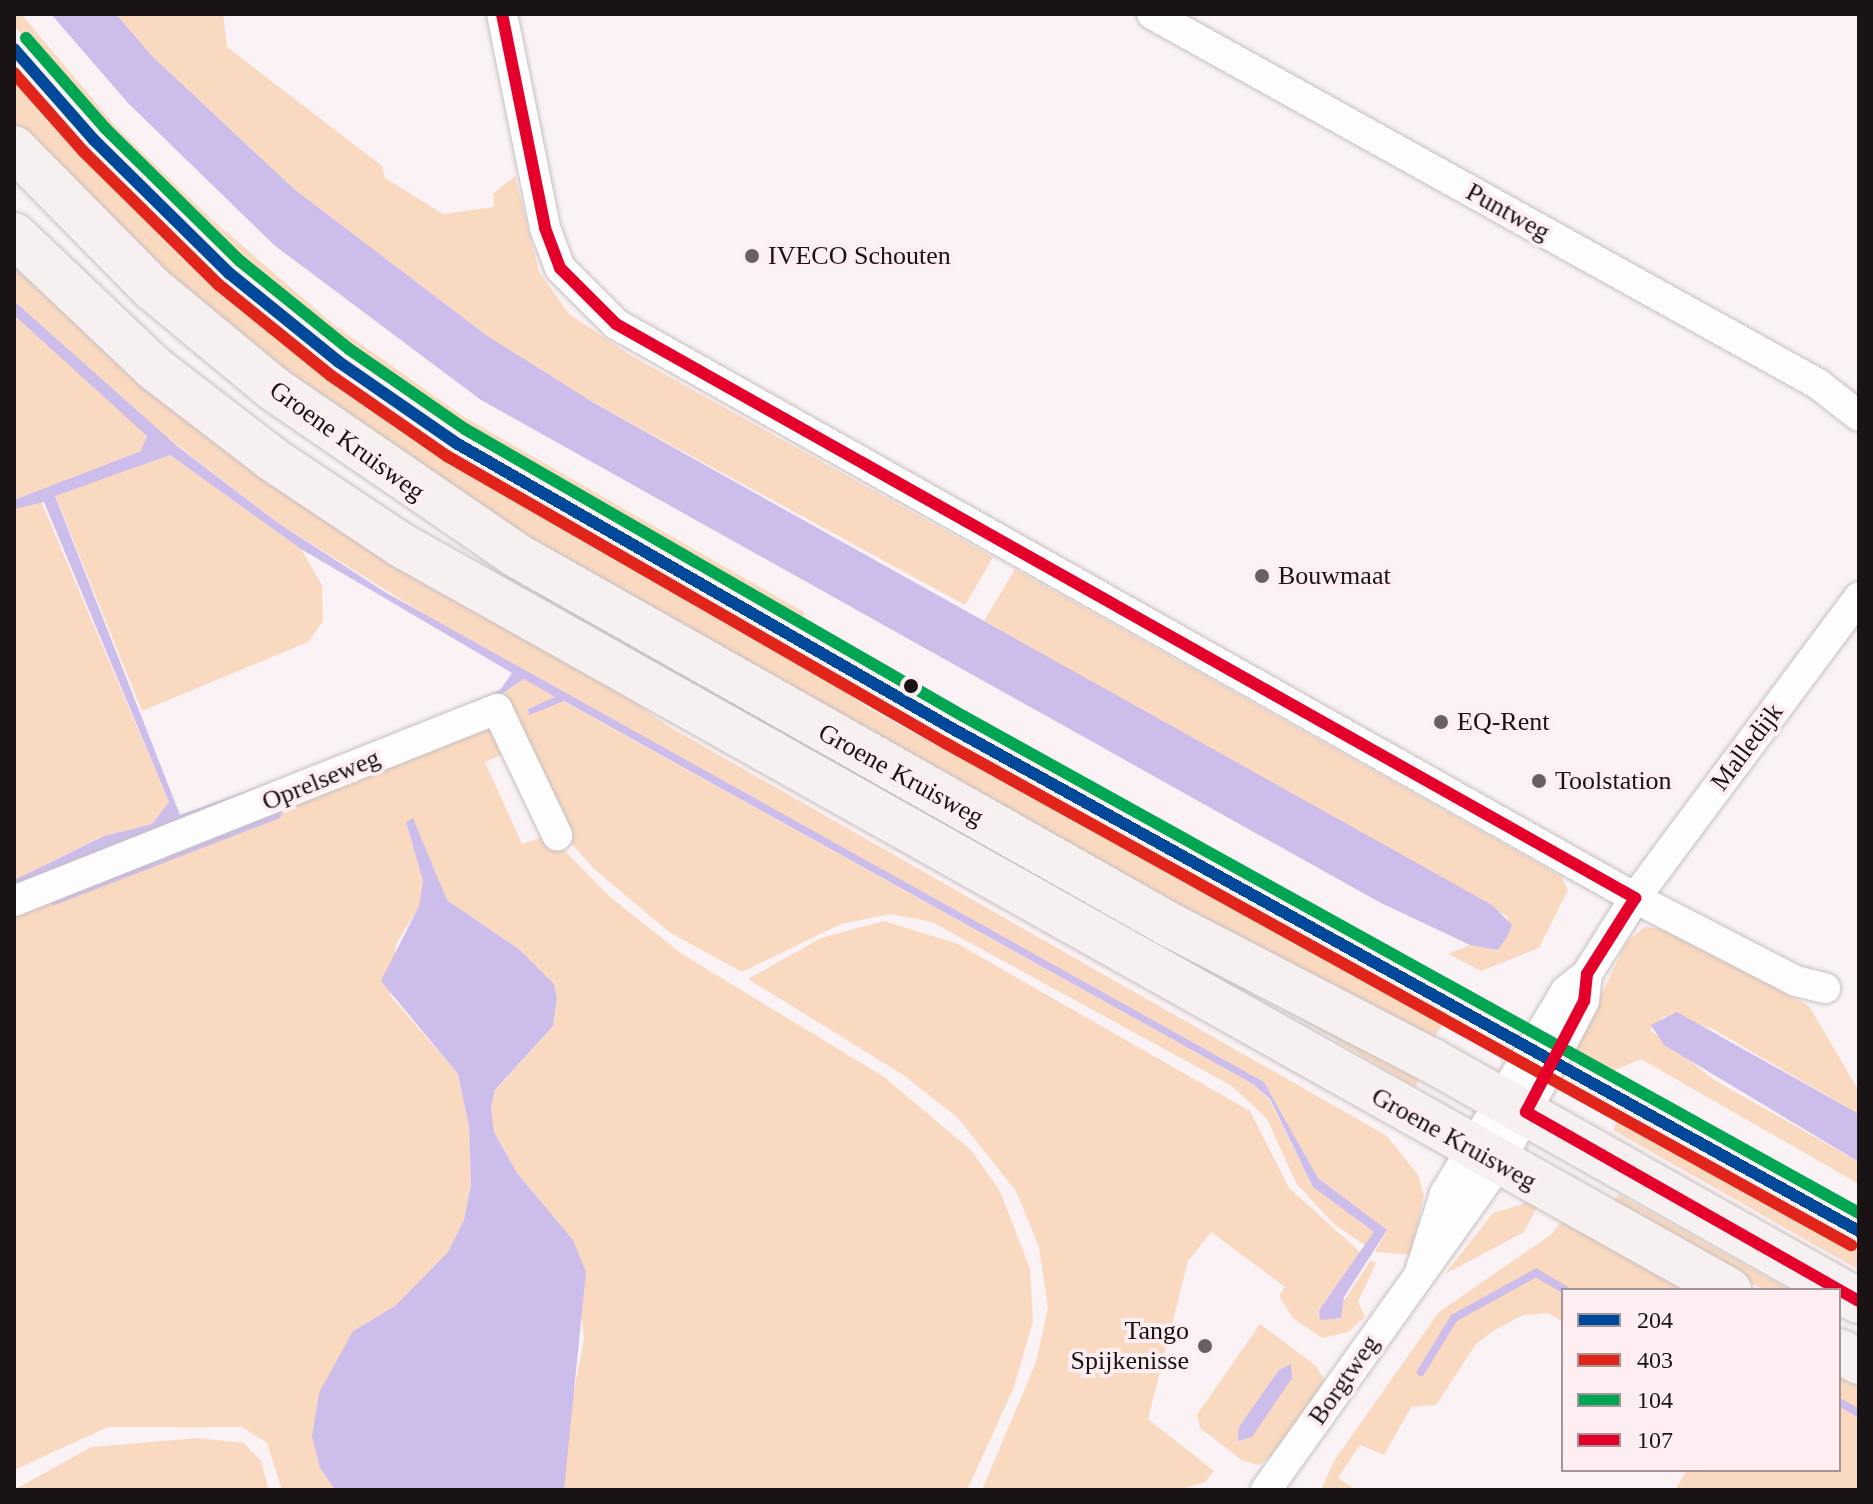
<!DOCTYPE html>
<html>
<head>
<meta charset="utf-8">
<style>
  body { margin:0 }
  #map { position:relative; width:1873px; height:1504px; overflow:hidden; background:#faf2f4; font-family:Georgia,serif }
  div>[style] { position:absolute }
  .green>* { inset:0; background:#fad9c1 }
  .water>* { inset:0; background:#cdbdeb }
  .stream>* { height:8px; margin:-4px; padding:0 4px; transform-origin:4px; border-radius:4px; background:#cdbdeb }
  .roads { filter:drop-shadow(0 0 2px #c6c0c1) drop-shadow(0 0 2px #c6c0c1) }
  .minor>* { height:30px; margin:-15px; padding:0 15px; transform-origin:15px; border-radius:15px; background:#fefdfd }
  .primary>* { height:44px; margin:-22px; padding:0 22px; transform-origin:22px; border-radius:22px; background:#f7f0f0 }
  .bus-1>* { height:12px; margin:-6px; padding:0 6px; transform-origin:6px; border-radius:6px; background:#004899 }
  .bus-2>* { height:12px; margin:-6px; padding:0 6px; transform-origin:6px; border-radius:6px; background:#e1251b }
  .bus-3>* { height:12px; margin:-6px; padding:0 6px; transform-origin:6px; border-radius:6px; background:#00a651 }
  .bus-4>* { height:12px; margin:-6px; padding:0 6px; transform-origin:6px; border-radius:6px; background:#e4002b }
  .dots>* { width:22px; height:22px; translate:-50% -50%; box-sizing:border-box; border:4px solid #feeef2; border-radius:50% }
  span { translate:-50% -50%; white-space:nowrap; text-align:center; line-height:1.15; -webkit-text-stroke:8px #feeef2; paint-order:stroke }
  .street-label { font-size:26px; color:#191315 }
  .poi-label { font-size:26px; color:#191315 }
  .left { translate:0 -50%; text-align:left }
  .right { translate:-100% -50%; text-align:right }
  .frame { position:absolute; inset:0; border:16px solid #191315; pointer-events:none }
  .legend { position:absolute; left:1561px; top:1288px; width:280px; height:184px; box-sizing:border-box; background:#feeef2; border:2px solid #a2969a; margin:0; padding:10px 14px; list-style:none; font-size:24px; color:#191315 }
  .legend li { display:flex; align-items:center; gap:16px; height:40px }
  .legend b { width:40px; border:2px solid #a2969a }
</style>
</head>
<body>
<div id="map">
  <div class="green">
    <div style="clip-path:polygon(14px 14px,21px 14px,117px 128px,210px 218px,334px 325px,464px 417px,805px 613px,799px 624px,446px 421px,285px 302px,144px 171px,14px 26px)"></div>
    <div style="clip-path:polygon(116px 14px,223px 14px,227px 47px,382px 166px,385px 178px,443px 214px,494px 207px,493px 194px,515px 176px,539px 272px,569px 314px,632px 356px,993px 557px,965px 605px,594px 403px,486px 335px,294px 189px,151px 55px)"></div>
    <div style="clip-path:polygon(14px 77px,182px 258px,320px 373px,412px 440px,792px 653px,865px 706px,994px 777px,1065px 804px,1445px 1021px,1430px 1043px,1406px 1031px,408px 476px,107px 227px,14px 123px)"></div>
    <div style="clip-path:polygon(14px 256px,668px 726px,1387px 1136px,1418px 1175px,1424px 1195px,1411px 1255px,1375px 1252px,1387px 1230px,1318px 1178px,1264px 1082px,429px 617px,278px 523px,164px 435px,14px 301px)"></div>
    <div style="clip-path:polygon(14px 315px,144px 432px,148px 439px,141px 451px,14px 500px)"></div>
    <div style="clip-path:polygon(170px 455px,301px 549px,322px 585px,323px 621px,308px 642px,142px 711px,55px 495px)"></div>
    <div style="clip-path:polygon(40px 499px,169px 802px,152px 824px,103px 836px,14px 880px,14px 509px)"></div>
    <div style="clip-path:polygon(1015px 569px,1561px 876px,1568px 890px,1539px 948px,1481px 971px,1448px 954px,1470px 945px,1498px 950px,1508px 917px,984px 621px)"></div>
    <div style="clip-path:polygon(524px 679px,556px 697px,528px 709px,529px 714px,563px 701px,1253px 1084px,1269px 1099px,1313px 1187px,1374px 1232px,1366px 1246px,1334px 1224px,1296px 1183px,1267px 1119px,1232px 1086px,932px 922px,890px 914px,841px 924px,742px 972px,669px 932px,593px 868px,561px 831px,503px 693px)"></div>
    <div style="clip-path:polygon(487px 719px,508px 752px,485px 762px,522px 844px,549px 835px,610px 897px,682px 954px,884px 1077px,971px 1150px,1000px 1191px,1030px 1269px,1033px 1321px,1014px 1387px,967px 1490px,564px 1490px,564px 1443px,584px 1339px,573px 1240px,517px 1173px,494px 1132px,491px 1107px,495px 1091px,553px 1026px,557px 998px,554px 984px,520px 950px,447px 900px,413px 819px,406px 822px,423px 881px,419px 907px,396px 944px,390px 995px,458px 1074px,469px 1127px,471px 1183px,464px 1220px,448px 1252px,395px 1306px,353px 1331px,320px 1468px,335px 1490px,282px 1490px,267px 1443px,242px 1427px,108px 1427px,14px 1470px,14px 906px)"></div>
    <div style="clip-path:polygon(884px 921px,958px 944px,1250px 1111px,1289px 1188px,1361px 1253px,1319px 1309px,1320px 1320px,1343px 1302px,1371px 1260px,1376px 1263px,1358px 1302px,1365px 1317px,1348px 1332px,1322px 1338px,1293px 1318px,1279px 1296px,1285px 1287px,1211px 1232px,1188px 1261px,1148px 1419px,1214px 1471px,1205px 1482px,1179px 1490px,982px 1490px,1036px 1362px,1048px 1308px,1039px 1247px,1016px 1191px,958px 1118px,902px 1074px,748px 979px,821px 938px)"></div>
    <div style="clip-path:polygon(1644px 927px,1667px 929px,1809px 1006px,1859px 1091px,1859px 1114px,1711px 1028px,1664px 1016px,1650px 1030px,1716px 1081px,1859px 1162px,1859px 1184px,1641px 1059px,1613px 1071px,1575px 1050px,1626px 943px)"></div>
    <div style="clip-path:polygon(1153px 932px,1424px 1071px,1415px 1087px)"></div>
    <div style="clip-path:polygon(1618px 1119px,1859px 1245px,1859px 1270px,1613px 1130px)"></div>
    <div style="clip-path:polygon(1618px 1194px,1790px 1290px,1764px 1290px,1611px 1207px)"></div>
    <div style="clip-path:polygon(1530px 1202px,1538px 1205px,1524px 1232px,1445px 1274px,1493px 1213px)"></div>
    <div style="clip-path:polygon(1565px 1216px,1704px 1290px,1563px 1290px,1563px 1322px,1548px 1313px,1523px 1315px,1493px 1331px,1476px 1344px,1436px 1405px,1411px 1407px,1384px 1455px,1360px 1445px,1338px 1478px,1356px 1490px,1321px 1490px,1334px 1461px,1439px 1312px,1552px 1234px)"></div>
    <div style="clip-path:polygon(1260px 1324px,1315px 1365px,1325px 1380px,1274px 1455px,1259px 1465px,1243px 1461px,1200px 1428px,1197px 1415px)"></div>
    <div style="clip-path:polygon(1839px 1363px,1859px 1374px,1859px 1490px,1675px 1490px,1687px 1470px,1839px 1470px)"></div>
    <div style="clip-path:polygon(198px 1438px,244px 1443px,261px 1461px,269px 1490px,14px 1490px,91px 1447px)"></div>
  </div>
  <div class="water">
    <div style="clip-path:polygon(51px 14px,116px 14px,151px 55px,294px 189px,486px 335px,594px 403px,1492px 905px,1512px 925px,1507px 937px,1498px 950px,1470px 945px,1379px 902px,481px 400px,274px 245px,128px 103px)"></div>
    <div style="clip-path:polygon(14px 301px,177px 446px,278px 523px,385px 592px,1264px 1082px,1318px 1178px,1387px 1230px,1344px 1297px,1341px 1318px,1320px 1320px,1319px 1310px,1374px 1232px,1313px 1187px,1270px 1099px,1253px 1084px,564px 701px,529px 715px,528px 709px,555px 697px,524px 679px,503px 693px,390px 739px,500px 690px,512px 673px,301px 549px,170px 455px,55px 496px,180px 815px,376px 745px,14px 888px,14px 880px,104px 836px,152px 824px,169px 802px,44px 502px,14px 509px,14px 500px,141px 451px,147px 436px,14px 315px)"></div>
    <div style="clip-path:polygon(413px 818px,447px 900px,520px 950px,554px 984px,557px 998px,553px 1026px,495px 1090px,491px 1107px,494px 1132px,517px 1173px,573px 1240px,586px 1272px,564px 1490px,335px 1490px,320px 1468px,312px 1436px,319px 1393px,353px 1331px,395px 1306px,448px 1252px,464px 1220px,471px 1184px,469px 1127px,458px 1074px,381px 981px,419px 906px,423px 881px,406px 822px)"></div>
    <div style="clip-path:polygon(1677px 1012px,1859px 1114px,1859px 1162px,1664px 1045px,1651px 1025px)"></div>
    <div style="clip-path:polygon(1291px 1364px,1292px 1378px,1252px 1437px,1238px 1441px,1239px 1427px,1279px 1370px)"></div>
  </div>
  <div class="stream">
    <div style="left:54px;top:901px;width:239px;rotate:-21.1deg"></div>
    <div style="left:1421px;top:1372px;width:63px;rotate:-58.6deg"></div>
    <div style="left:1454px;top:1318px;width:94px;rotate:-28.8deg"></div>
    <div style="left:1536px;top:1273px;width:34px;rotate:30deg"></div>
    <div style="left:1839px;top:1402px;width:23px;rotate:29deg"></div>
  </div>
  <div class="roads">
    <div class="minor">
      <div style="left:502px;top:14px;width:218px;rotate:78.6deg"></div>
      <div style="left:545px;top:228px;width:43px;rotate:69.4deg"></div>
      <div style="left:560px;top:268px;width:79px;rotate:45deg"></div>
      <div style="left:616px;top:324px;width:1170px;rotate:29.39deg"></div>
      <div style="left:1635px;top:898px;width:181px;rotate:27.3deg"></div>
      <div style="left:1796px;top:981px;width:30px;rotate:14deg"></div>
      <div style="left:1152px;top:14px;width:762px;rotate:29.05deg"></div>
      <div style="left:1818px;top:384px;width:52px;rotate:38deg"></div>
      <div style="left:14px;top:901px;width:520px;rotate:-21.68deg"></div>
      <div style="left:497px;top:709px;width:140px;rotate:64.5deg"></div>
      <div style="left:1421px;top:1269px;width:79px;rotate:-72.3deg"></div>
      <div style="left:1445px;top:1194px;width:236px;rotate:-59.2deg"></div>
      <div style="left:1566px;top:991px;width:27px;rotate:-39deg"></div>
      <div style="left:1587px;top:974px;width:90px;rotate:-57.7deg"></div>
      <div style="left:1635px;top:898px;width:375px;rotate:-53.3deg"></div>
      <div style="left:1266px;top:1490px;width:399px;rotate:-54.5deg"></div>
      <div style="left:1498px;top:1165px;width:185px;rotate:-62.3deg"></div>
      <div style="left:1584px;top:1001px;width:27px;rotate:-84deg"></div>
    </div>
    <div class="primary">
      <div style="left:14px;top:148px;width:197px;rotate:45.4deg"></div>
      <div style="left:152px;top:288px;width:158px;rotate:39.6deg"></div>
      <div style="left:274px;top:389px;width:293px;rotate:34.4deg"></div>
      <div style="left:516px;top:555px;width:751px;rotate:29.5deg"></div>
      <div style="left:1170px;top:925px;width:292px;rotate:27.4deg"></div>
      <div style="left:1429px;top:1059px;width:493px;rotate:29.4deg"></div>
      <div style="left:14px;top:235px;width:193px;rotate:43.5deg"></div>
      <div style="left:154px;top:368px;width:149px;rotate:37.6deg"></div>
      <div style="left:272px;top:459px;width:155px;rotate:33.7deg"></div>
      <div style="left:401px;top:545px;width:1523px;rotate:29.29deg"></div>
      <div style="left:1839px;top:1351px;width:23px;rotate:29deg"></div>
    </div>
  </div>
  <div class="bus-1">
    <div style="left:14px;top:49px;width:121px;rotate:48.7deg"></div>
    <div style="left:94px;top:140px;width:190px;rotate:44.6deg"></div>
    <div style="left:229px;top:273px;width:141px;rotate:39deg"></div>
    <div style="left:339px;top:362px;width:142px;rotate:34.7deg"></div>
    <div style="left:456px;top:443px;width:576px;rotate:29.91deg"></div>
    <div style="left:955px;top:730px;width:1034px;rotate:29deg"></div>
  </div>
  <div class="bus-2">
    <div style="left:14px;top:73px;width:104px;rotate:48.5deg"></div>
    <div style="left:83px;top:151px;width:191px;rotate:44.6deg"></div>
    <div style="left:219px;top:285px;width:143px;rotate:39deg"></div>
    <div style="left:330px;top:375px;width:142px;rotate:34.7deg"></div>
    <div style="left:447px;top:456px;width:577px;rotate:29.94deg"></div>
    <div style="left:947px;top:744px;width:1034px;rotate:29deg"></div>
  </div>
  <div class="bus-3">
    <div style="left:26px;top:38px;width:121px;rotate:48.7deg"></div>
    <div style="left:106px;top:129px;width:188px;rotate:44.6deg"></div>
    <div style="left:240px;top:261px;width:140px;rotate:38.9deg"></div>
    <div style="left:349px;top:349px;width:141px;rotate:34.6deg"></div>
    <div style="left:465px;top:429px;width:575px;rotate:29.96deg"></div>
    <div style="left:963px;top:716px;width:1025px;rotate:29.02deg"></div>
  </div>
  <div class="bus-4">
    <div style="left:502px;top:14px;width:218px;rotate:78.6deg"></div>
    <div style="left:545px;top:228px;width:43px;rotate:69.4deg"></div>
    <div style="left:560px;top:268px;width:79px;rotate:45deg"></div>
    <div style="left:616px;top:324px;width:1170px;rotate:29.39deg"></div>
    <div style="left:1635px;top:898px;width:90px;rotate:122.3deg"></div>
    <div style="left:1587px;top:974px;width:27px;rotate:96deg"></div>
    <div style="left:1584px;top:1001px;width:125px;rotate:117.6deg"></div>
    <div style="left:1526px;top:1112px;width:383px;rotate:29.6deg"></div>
  </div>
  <div class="dots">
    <div style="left:752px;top:256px;background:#686163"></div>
    <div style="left:1262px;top:576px;background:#686163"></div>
    <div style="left:911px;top:686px;background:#191315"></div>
    <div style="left:1441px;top:722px;background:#686163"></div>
    <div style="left:1539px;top:781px;background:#686163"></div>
    <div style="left:1205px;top:1346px;background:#686163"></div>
  </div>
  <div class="street-label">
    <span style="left:1508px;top:212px;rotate:29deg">Puntweg</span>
    <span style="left:347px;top:441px;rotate:36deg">Groene Kruisweg</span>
    <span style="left:1747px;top:747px;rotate:-53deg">Malledijk</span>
    <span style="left:901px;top:775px;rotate:29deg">Groene Kruisweg</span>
    <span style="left:321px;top:780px;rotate:-22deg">Oprelseweg</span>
    <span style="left:1454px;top:1139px;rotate:29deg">Groene Kruisweg</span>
    <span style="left:1344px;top:1380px;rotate:-55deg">Borgtweg</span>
  </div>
  <div class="poi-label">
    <span class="left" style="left:768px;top:256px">IVECO Schouten</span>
    <span class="left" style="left:1278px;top:576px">Bouwmaat</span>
    <span class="left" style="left:1457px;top:722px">EQ-Rent</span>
    <span class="left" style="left:1555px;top:781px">Toolstation</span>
    <span class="right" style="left:1189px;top:1346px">Tango<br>Spijkenisse</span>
  </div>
  <div class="frame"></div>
  <ul class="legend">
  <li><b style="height:10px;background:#004899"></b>204</li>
  <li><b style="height:10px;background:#e1251b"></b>403</li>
  <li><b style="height:10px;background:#00a651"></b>104</li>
  <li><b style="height:10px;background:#e4002b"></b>107</li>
  </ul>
</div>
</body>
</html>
